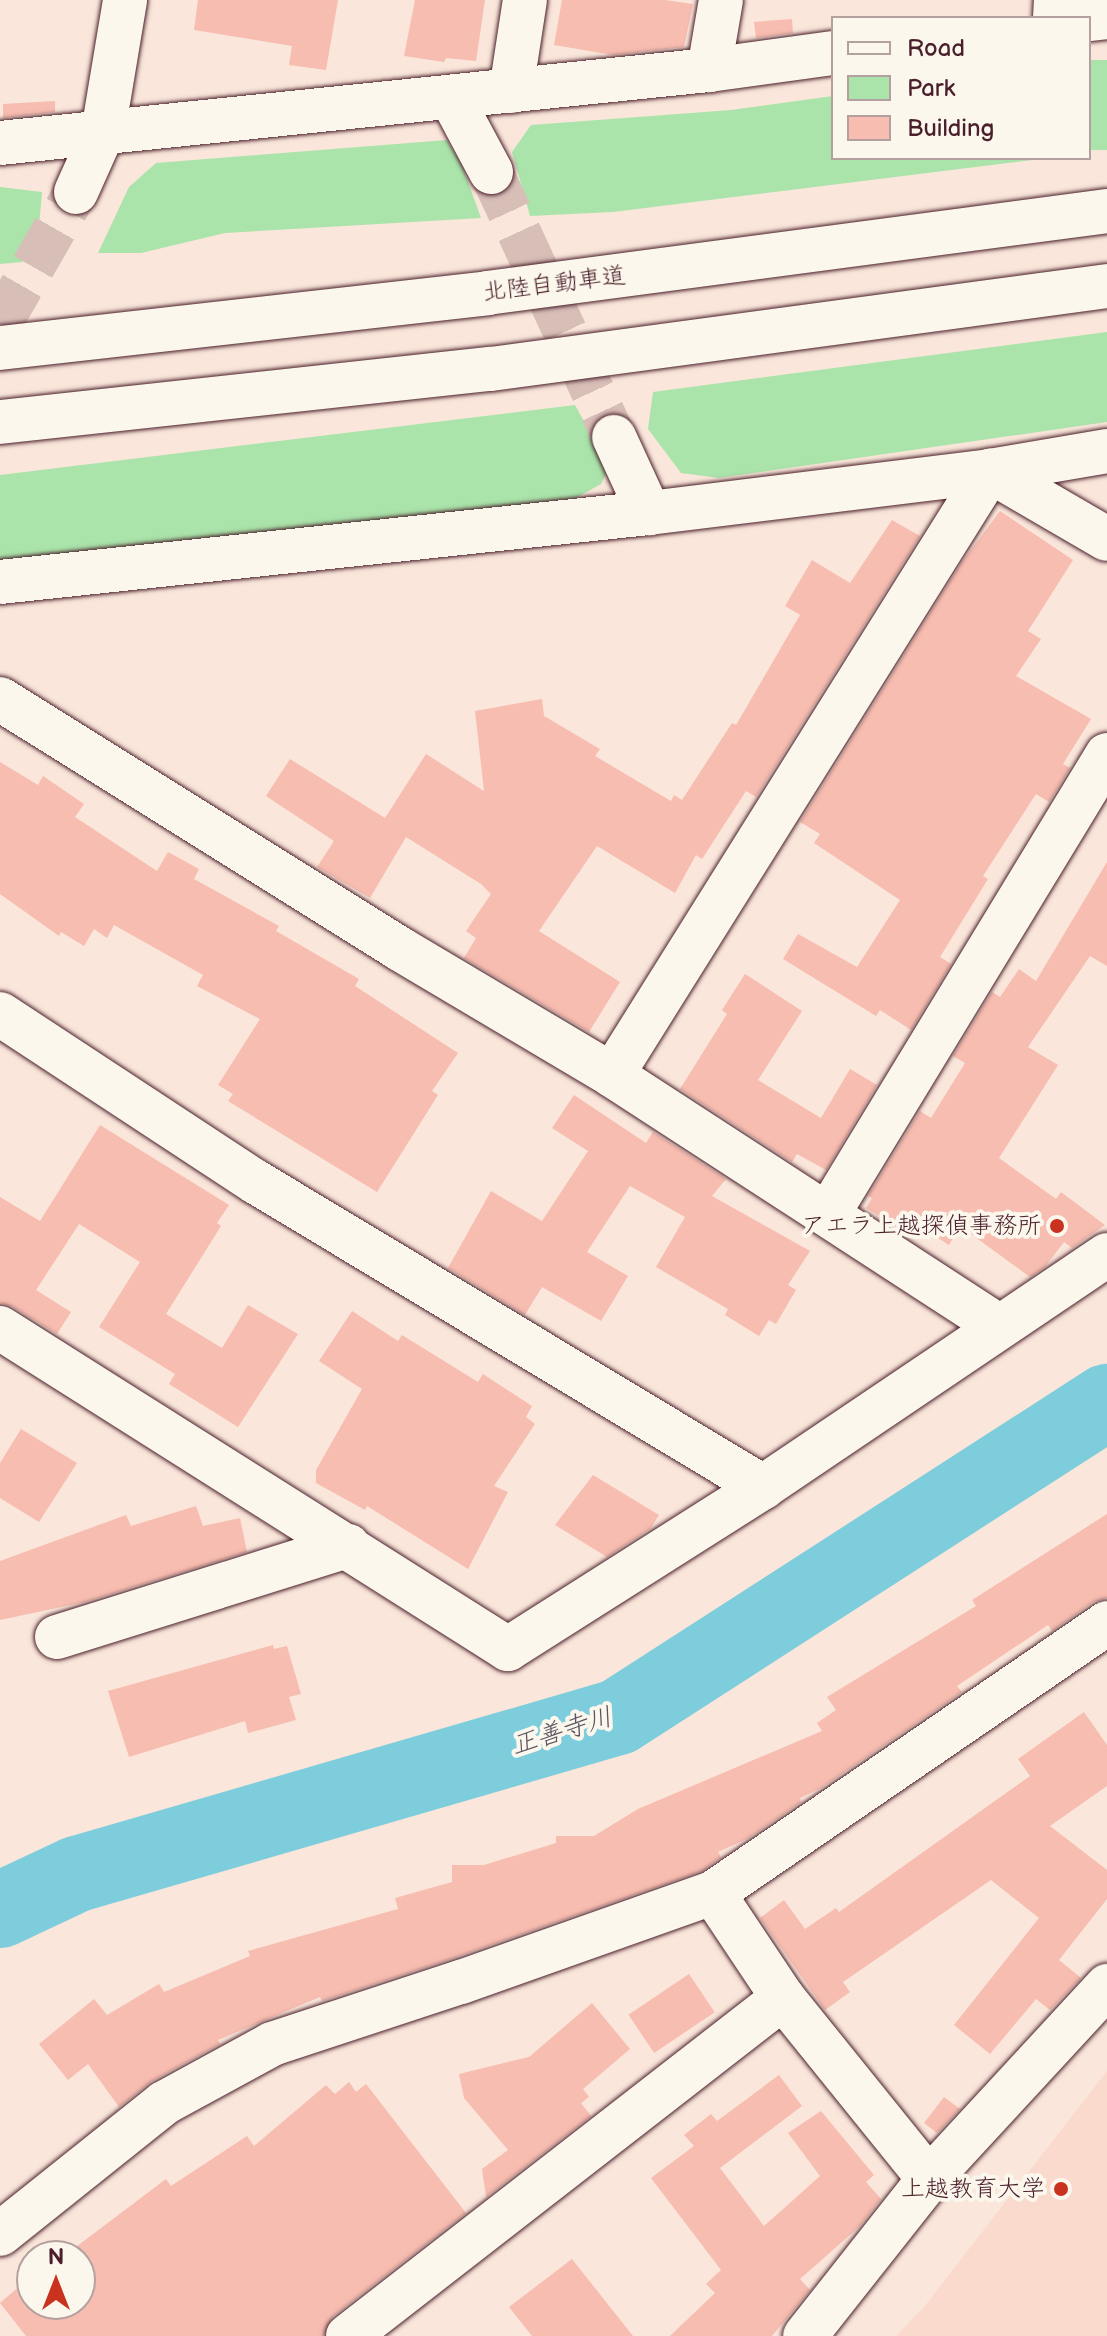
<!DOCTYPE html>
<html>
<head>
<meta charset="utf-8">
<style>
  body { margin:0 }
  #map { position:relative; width:1107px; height:2336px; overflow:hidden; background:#fae6da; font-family:"Balsamiq Sans","Klee One",sans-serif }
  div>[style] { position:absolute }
  .built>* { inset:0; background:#f9dacd }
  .green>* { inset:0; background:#aae4aa; transform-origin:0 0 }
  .river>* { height:76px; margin:-38px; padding:0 38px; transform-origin:38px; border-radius:38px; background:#7ecddc }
  .building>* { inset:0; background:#f7bdb0; transform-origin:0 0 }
  .minor-tunnel>* { height:44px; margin-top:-22px; transform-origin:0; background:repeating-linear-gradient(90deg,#d7beb7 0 44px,transparent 0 66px) }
  .roads { filter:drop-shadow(0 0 2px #4a1f2b) drop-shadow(0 0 2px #4a1f2b) }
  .minor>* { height:44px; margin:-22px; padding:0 22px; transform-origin:22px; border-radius:22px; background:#fbf7ec }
  .tertiary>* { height:44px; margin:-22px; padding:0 22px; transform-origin:22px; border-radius:22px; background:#fbf7ec }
  .motorway>* { height:44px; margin:-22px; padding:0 22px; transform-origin:22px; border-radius:22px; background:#fbf7ec }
  .dots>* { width:22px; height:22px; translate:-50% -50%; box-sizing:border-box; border:4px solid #fbf7ec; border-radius:50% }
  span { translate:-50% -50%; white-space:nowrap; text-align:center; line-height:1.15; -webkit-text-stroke:8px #fbf7ec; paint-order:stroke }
  .street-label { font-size:24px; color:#4a1f2b }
  .poi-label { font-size:24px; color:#4a1f2b }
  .right { translate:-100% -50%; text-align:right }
  .water-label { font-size:26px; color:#5a5360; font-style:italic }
  .legend { position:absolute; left:831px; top:16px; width:260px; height:144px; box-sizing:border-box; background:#fbf7ec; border:2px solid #b4a19f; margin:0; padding:10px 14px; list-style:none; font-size:24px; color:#4a1f2b }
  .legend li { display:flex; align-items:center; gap:16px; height:40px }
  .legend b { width:40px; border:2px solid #b4a19f }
  .north { position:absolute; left:16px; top:2240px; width:80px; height:80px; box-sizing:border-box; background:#fbf7ec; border:2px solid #b4a19f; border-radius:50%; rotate:0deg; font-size:22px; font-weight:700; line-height:32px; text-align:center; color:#4a1f2b }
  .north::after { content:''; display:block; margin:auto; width:28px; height:36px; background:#c8321e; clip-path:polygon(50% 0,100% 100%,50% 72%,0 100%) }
</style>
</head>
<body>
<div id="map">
  <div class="built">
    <div style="clip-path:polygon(1107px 2071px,1107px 2336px,896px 2336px,924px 2307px)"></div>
  </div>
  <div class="green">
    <div style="left:1107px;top:60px;width:90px;height:18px;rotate:90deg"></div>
    <div style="clip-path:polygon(833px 96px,833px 158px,1049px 158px,613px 212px,530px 216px,512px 152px,531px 125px,731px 110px)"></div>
    <div style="clip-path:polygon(447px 140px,462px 165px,481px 218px,225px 233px,141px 253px,98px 253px,129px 187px,156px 163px)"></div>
    <div style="clip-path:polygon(0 187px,42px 192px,39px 226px,23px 262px,0 264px)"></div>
    <div style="clip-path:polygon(1107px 332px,1107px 422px,719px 478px,681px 473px,648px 429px,653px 392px)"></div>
    <div style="clip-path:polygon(575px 405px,609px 467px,601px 484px,574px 499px,0 562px,0 475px)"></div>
  </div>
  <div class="river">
    <div style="left:0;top:1910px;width:85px;rotate:-25.1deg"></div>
    <div style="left:77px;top:1874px;width:563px;rotate:-16.18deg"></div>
    <div style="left:618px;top:1717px;width:582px;rotate:-32.79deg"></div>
  </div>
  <div class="building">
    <div style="clip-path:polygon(198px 0,338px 0,326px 70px,289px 65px,292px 46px,194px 30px)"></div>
    <div style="clip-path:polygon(415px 0,485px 0,476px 61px,446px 58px,444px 62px,404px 56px)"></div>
    <div style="clip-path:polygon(562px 0,665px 0,693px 4px,684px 47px,613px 55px,554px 45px)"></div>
    <div style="clip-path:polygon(792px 19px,793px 33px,756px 38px,754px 22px)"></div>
    <div style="clip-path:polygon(55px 101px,55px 112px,3px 118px,3px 104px)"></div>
    <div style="clip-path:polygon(1000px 511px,1073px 560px,1028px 631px,1041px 639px,1016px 676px,1091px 719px,1063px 764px,1070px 768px,1049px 802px,1036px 794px,983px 876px,988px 879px,940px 957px,951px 964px,911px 1030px,880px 1010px,876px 1016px,783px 959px,798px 934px,857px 967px,900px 900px,814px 843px,820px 834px,800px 822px,962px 562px)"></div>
    <div style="clip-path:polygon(892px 520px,920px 536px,756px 797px,746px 791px,702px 859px,696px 855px,675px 893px,597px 846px,539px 931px,620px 982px,589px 1032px,464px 958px,476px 938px,466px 931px,491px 894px,481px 884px,406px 837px,370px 898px,317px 867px,334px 841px,266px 796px,290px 759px,385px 818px,426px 754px,484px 791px,475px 711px,542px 699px,544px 716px,600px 749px,595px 756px,671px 801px,674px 795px,682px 800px,732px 723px,736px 725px,800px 615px,785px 606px,812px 560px,850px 583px)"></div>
    <div style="clip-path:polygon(0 762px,38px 785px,43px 776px,84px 804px,75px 817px,157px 871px,168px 852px,199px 869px,194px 879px,279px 926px,276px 931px,359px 979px,355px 986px,458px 1053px,432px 1091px,438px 1095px,377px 1192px,228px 1101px,233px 1094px,218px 1085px,260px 1019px,197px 986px,203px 975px,114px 925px,107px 938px,94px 929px,84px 946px,61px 932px,59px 936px,0 894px)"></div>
    <div style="clip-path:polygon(1107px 862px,1107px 966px,1090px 956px,1028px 1047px,1058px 1065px,999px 1158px,1056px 1199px,1061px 1192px,1105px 1225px,1072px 1248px,1064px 1242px,1045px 1267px,1030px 1277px,960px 1226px,949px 1245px,903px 1216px,897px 1227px,866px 1208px,872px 1198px,868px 1196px,920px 1111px,931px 1118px,965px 1063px,953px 1056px,992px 992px,1000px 997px,1019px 969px,1036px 981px)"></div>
    <div style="clip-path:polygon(745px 974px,802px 1011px,758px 1080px,821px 1118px,850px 1069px,877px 1085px,826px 1170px,797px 1154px,792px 1162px,680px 1089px,727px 1014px,722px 1010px)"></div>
    <div style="clip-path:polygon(574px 1095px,646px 1143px,653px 1132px,726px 1179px,712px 1196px,810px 1251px,788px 1285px,796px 1290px,776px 1324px,769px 1320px,759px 1336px,725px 1315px,728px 1309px,656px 1267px,685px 1217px,630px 1186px,587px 1252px,628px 1276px,601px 1321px,542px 1287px,525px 1315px,448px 1268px,491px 1191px,542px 1221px,588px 1151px,552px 1128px)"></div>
    <div style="clip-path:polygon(100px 1125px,229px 1205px,217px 1223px,221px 1226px,166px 1314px,222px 1348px,248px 1305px,298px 1334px,238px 1427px,169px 1384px,175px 1374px,99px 1327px,140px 1262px,79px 1224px,36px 1290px,71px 1312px,57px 1334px,13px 1307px,0 1303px,0 1197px,40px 1221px)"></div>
    <div style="clip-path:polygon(352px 1311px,398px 1341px,402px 1335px,478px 1382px,483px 1374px,532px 1406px,526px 1417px,535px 1424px,494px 1486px,508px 1492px,468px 1569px,367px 1506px,365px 1510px,316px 1483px,316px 1470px,362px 1389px,319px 1361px)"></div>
    <div style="clip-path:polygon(21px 1429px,77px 1463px,39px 1522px,0 1498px,0 1463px)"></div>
    <div style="clip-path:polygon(593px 1475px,659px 1515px,651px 1528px,607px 1557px,555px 1525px)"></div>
    <div style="clip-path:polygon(196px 1506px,203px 1526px,240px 1518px,247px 1552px,85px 1602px,0 1620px,0 1561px,126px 1515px,131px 1526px)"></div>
    <div style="clip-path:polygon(1107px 1514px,1107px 1598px,1093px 1602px,1052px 1631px,1048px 1625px,957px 1686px,962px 1692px,821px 1788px,800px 1798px,801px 1802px,749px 1838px,718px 1852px,721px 1857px,702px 1871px,445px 1961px,322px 2001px,320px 1997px,218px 2040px,220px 2044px,152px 2081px,119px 2107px,88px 2064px,68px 2080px,39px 2044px,94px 1999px,107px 2015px,159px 1984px,164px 1992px,250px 1956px,248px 1951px,398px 1909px,395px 1898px,452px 1882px,452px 1865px,484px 1865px,556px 1843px,556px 1836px,594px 1836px,638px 1809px,822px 1731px,817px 1723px,836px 1710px,827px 1697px,976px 1606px,972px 1600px)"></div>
    <div style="clip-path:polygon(273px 1645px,274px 1649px,287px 1646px,301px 1694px,289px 1697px,296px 1720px,248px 1733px,245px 1721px,129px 1757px,108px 1691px)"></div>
    <div style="clip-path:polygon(1084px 1712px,1107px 1745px,1107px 1786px,1050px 1826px,1107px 1870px,1107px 1899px,1059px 1960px,1081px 1978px,1050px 2010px,1036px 1999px,990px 2054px,954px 2025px,1039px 1918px,991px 1880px,843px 1982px,850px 1992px,825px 2010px,760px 1918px,784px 1900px,805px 1929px,836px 1908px,839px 1912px,1030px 1776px,1018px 1759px)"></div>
    <div style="left:689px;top:1974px;width:46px;height:73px;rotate:56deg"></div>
    <div style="clip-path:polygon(592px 2003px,630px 2049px,583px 2089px,589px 2097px,581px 2103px,591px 2116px,486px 2197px,482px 2169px,508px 2150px,464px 2098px,459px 2074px,529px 2057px)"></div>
    <div style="clip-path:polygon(779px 2075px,802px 2106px,720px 2168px,764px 2226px,820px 2176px,788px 2133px,821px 2111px,874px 2175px,866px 2182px,881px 2199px,859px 2227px,800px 2279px,810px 2290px,772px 2336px,670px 2336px,715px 2293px,706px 2284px,721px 2270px,651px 2178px,694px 2146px,684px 2135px,711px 2114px,717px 2121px)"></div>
    <div style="clip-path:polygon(349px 2082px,356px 2092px,366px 2084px,466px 2213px,333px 2316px,324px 2336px,26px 2336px,0 2303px,28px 2279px,32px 2280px,32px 2304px,80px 2304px,80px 2256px,64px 2256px,166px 2179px,171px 2186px,247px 2136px,254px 2146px,326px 2085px,335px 2094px)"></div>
    <div style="clip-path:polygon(944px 2097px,960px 2109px,937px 2133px,924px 2123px)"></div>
    <div style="clip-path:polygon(572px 2259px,633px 2336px,532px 2336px,509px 2307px)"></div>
  </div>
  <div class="minor-tunnel">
    <div style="left:491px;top:172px;width:292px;rotate:65.1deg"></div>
    <div style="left:0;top:324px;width:152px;rotate:-60.1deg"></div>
  </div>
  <div class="roads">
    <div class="minor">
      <div style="left:1055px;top:18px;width:18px;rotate:-87deg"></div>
      <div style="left:1089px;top:19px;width:18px;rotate:-6deg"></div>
      <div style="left:709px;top:70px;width:71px;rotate:-80.3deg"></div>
      <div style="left:511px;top:91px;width:92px;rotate:-81.3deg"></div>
      <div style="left:451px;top:97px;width:85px;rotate:61.9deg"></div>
      <div style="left:0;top:143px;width:713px;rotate:-5.88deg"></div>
      <div style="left:709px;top:70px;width:125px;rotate:-7.8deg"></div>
      <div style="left:76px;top:192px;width:66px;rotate:-65.8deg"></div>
      <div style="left:614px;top:437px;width:84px;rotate:65.3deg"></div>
      <div style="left:990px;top:471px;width:135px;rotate:30.2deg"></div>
      <div style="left:0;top:582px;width:653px;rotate:-6.07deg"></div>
      <div style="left:649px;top:513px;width:344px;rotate:-7deg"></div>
      <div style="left:990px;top:471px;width:119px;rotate:-9.7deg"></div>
      <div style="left:0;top:699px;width:472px;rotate:32deg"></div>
      <div style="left:400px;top:949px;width:247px;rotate:30.7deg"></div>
      <div style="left:612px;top:1075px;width:461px;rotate:33deg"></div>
      <div style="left:0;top:1014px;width:306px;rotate:33.3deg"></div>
      <div style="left:256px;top:1182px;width:592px;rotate:31.03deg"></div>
      <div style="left:612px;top:1075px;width:713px;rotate:-57.96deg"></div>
      <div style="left:828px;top:1214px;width:537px;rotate:-58.71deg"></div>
      <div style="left:0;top:1328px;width:601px;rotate:32.29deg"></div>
      <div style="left:508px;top:1649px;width:302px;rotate:-32.4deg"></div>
      <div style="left:763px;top:1487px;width:415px;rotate:-34deg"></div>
      <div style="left:57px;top:1637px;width:305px;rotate:-17.4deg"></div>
      <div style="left:713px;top:1893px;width:126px;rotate:56.3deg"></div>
      <div style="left:783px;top:1998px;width:233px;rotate:51.1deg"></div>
      <div style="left:0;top:2234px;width:210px;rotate:-38.6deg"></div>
      <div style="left:164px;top:2103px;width:123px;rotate:-28.6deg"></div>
      <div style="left:272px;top:2044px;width:199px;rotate:-18.2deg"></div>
      <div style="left:461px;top:1982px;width:267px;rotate:-19.5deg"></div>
      <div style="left:713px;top:1893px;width:478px;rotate:-34.4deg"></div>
      <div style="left:348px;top:2336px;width:551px;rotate:-37.85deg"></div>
      <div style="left:805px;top:2336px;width:200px;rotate:-51.7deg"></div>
      <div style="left:929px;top:2179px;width:263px;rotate:-47.3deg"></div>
    </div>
    <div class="tertiary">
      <div style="left:103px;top:132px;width:134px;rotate:-80.5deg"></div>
    </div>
    <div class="motorway">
      <div style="left:0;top:348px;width:490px;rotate:-6.4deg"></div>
      <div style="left:487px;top:293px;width:625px;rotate:-7.53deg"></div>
      <div style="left:0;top:422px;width:494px;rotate:-6.2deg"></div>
      <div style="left:491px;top:369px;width:622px;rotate:-7.67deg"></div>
    </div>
  </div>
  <div class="dots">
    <div style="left:1057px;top:1226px;background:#c8321e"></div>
    <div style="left:1061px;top:2189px;background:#c8321e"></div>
  </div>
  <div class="street-label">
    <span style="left:554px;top:284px;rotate:-7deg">北陸自動車道</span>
  </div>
  <div class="poi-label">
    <span class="right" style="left:1041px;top:1226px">アエラ上越探偵事務所</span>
    <span class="right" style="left:1045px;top:2189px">上越教育大学</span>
  </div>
  <div class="water-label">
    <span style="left:562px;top:1732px;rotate:-17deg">正善寺川</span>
  </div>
  <ul class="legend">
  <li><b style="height:10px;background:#fbf7ec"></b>Road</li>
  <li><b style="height:22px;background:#aae4aa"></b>Park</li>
  <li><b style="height:22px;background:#f7bdb0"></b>Building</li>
  </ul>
  <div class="north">N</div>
</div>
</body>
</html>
